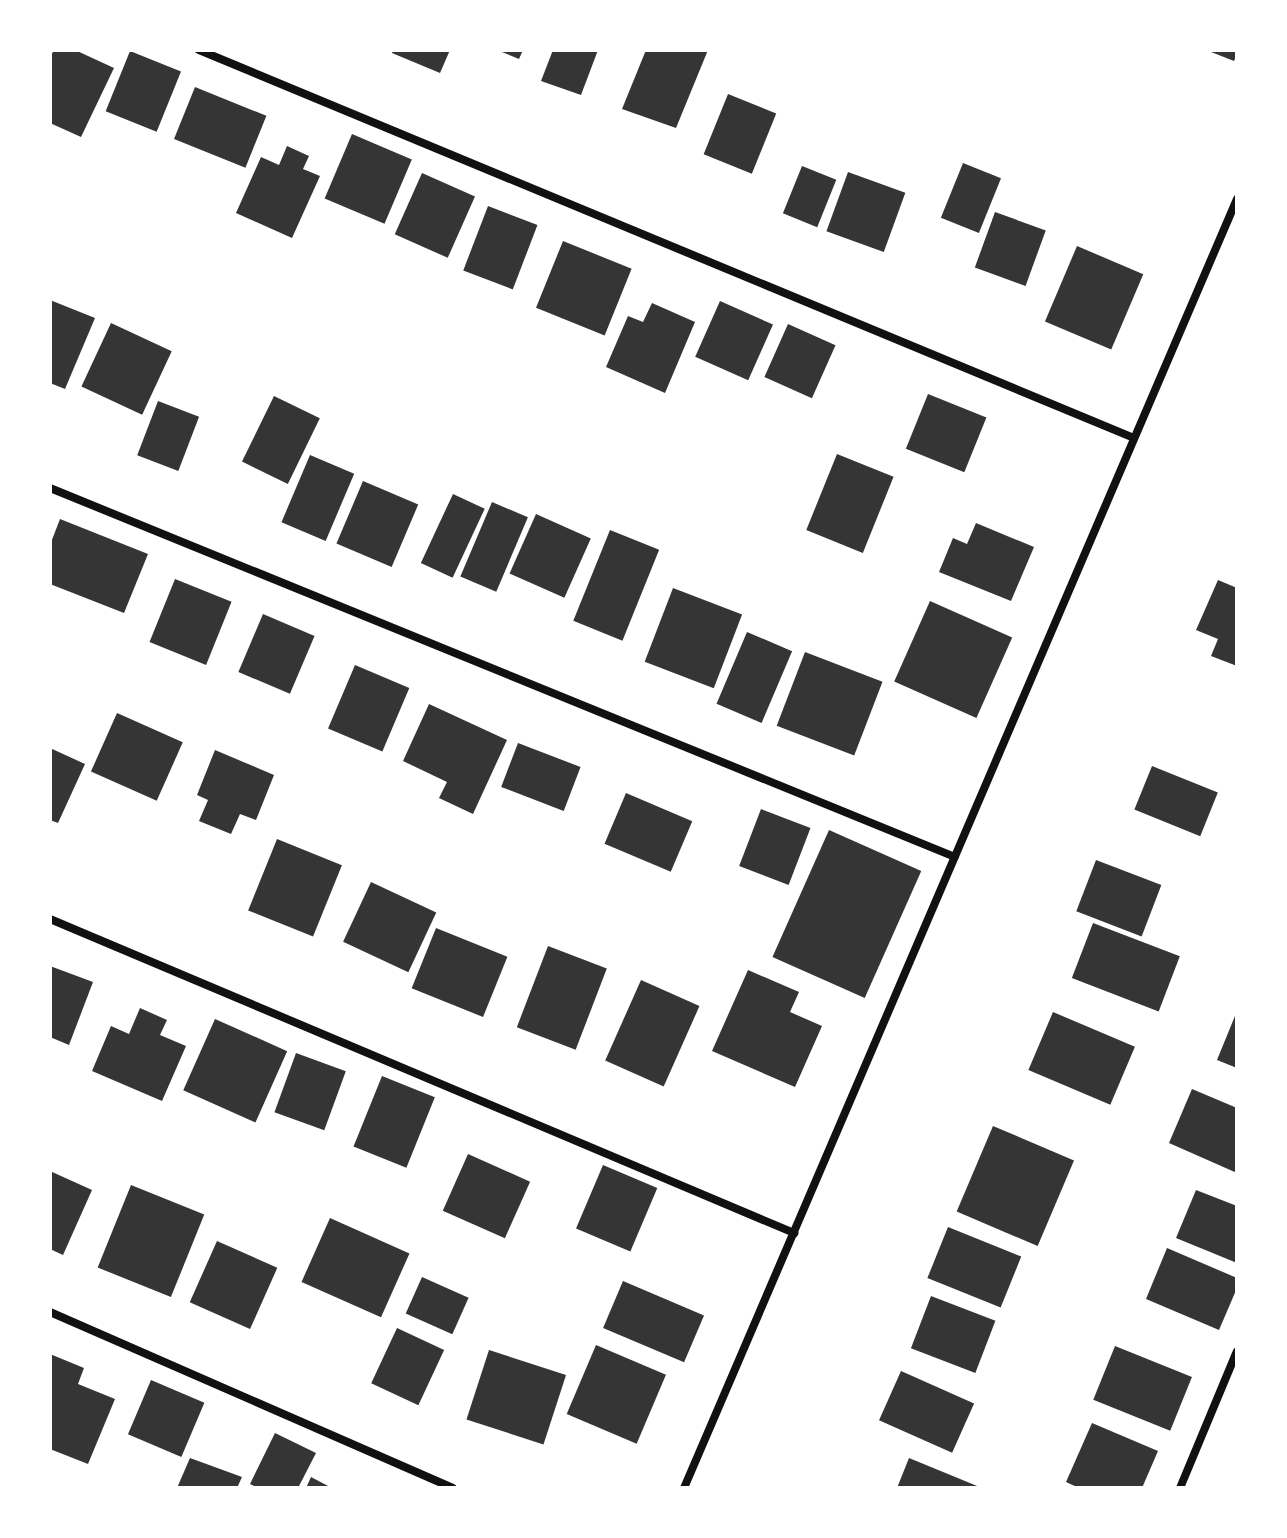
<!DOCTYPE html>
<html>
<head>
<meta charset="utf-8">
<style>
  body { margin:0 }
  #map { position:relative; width:1287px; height:1538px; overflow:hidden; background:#fff; font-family:"PT Sans",sans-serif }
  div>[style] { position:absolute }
  .building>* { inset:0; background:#353535; transform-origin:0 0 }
  .minor>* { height:8px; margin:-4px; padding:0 4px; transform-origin:4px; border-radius:4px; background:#111 }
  span { translate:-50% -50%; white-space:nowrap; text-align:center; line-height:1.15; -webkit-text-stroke:6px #fff; paint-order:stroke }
  .frame { position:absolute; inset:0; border:52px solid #fff; pointer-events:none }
</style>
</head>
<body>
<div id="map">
  <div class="building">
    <div style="clip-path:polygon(54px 50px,75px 50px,114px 68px,81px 137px,50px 123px,50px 57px)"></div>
    <div style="clip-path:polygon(393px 50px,450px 50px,440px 73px,392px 53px)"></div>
    <div style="clip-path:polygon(497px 50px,523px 50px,519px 59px)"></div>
    <div style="clip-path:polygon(553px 50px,598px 50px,581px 95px,541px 81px)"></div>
    <div style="clip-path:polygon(646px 50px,708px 50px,676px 128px,622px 109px)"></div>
    <div style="clip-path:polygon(1206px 50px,1237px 50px,1237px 54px,1234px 61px)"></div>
    <div style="left:130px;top:51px;width:55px;height:65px;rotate:22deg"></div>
    <div style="left:195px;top:87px;width:77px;height:56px;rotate:22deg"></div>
    <div style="left:728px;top:94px;width:52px;height:65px;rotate:22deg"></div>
    <div style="left:352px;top:134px;width:65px;height:70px;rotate:23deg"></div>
    <div style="clip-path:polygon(287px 146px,309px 156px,303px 169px,320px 176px,292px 238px,236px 213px,261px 157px,279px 165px)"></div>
    <div style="left:963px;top:163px;width:41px;height:59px;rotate:22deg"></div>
    <div style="left:802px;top:166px;width:37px;height:51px;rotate:22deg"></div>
    <div style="left:848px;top:172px;width:61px;height:63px;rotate:20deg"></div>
    <div style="left:422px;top:173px;width:58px;height:67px;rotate:24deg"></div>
    <div style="left:488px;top:206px;width:53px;height:69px;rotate:21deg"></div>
    <div style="left:995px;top:212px;width:54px;height:59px;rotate:20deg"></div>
    <div style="left:563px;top:241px;width:74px;height:72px;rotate:22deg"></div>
    <div style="left:1077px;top:246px;width:72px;height:82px;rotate:23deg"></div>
    <div style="clip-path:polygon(50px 300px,95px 318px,65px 389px,50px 383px)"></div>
    <div style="left:720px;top:301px;width:58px;height:61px;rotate:24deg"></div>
    <div style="clip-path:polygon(652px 303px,695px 322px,665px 393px,606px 367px,628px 316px,643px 322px)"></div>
    <div style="left:111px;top:323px;width:67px;height:70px;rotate:25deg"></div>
    <div style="left:788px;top:324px;width:52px;height:58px;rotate:24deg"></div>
    <div style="left:928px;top:394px;width:63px;height:59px;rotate:22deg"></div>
    <div style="left:274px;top:396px;width:51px;height:73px;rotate:26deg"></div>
    <div style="left:158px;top:401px;width:44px;height:58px;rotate:21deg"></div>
    <div style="left:837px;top:454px;width:61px;height:82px;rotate:22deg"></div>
    <div style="left:310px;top:455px;width:48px;height:73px;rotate:23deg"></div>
    <div style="left:363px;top:481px;width:60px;height:68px;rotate:23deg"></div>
    <div style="left:453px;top:494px;width:35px;height:76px;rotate:25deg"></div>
    <div style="left:492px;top:502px;width:39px;height:81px;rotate:23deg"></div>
    <div style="left:536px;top:514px;width:60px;height:65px;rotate:24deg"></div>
    <div style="clip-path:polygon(60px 519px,148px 554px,124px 613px,50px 584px,50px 545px)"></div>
    <div style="clip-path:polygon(976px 523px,1034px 547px,1011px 601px,939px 572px,953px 538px,967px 544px)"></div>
    <div style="left:610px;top:530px;width:53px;height:98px;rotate:22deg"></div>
    <div style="left:175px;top:579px;width:61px;height:68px;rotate:22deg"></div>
    <div style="clip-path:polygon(1218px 580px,1237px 588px,1237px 666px,1211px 656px,1218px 639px,1196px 630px)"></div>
    <div style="left:673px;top:588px;width:74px;height:79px;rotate:21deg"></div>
    <div style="left:930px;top:601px;width:90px;height:88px;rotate:24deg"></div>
    <div style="left:263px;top:614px;width:56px;height:63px;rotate:23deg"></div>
    <div style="left:747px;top:632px;width:49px;height:78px;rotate:23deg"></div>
    <div style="left:805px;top:652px;width:83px;height:79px;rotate:21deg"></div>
    <div style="left:355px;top:665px;width:59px;height:69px;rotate:23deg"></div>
    <div style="clip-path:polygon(429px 704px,507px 740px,473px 814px,439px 798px,447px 782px,403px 761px)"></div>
    <div style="left:117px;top:713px;width:72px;height:64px;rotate:24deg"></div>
    <div style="left:518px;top:743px;width:67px;height:47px;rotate:21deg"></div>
    <div style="clip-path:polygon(50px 748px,85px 764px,58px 823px,50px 820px)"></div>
    <div style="clip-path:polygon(215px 750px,274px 775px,256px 820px,240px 814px,231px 834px,199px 821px,208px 800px,197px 795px)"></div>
    <div style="left:1152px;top:766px;width:71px;height:47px;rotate:22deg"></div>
    <div style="left:626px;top:793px;width:72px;height:55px;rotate:23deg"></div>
    <div style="left:761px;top:809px;width:53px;height:61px;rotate:21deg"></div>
    <div style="left:829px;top:830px;width:101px;height:139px;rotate:24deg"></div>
    <div style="left:277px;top:839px;width:70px;height:77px;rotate:22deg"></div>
    <div style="left:1096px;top:860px;width:70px;height:55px;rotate:21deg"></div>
    <div style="left:371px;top:882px;width:72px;height:66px;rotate:25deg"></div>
    <div style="left:1093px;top:923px;width:93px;height:59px;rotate:21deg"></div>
    <div style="left:436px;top:928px;width:77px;height:65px;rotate:22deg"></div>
    <div style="left:548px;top:946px;width:63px;height:87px;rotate:21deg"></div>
    <div style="clip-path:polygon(50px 966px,93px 982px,69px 1045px,50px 1037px)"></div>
    <div style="clip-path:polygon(748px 970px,799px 992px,790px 1012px,822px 1026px,795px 1087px,712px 1051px)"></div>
    <div style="left:641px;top:980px;width:64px;height:88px;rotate:24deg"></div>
    <div style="clip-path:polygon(140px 1008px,167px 1020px,160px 1035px,186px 1046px,162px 1101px,92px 1071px,111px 1026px,129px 1034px)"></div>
    <div style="clip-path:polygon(1237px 1011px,1237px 1068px,1217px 1060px)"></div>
    <div style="left:1053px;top:1012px;width:89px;height:63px;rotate:23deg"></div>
    <div style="left:215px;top:1019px;width:79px;height:78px;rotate:24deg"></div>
    <div style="left:296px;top:1053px;width:53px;height:63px;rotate:20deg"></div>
    <div style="left:382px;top:1076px;width:57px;height:76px;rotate:22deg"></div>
    <div style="clip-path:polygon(1192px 1089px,1237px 1108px,1237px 1173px,1169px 1143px)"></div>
    <div style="left:993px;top:1126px;width:88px;height:93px;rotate:23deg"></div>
    <div style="left:468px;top:1154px;width:68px;height:62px;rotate:24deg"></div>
    <div style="left:603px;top:1165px;width:59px;height:69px;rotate:23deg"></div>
    <div style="clip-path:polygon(50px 1171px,92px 1190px,63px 1255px,50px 1249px)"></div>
    <div style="left:131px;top:1185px;width:79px;height:89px;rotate:22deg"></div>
    <div style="clip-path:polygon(1196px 1190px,1237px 1206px,1237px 1263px,1176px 1238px)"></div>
    <div style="left:330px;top:1218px;width:87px;height:70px;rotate:24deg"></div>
    <div style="left:948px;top:1227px;width:79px;height:55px;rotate:22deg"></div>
    <div style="left:217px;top:1241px;width:66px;height:67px;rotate:24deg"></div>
    <div style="clip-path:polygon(1167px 1248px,1237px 1278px,1237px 1288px,1219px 1330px,1146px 1299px)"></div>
    <div style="left:422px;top:1277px;width:51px;height:40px;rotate:24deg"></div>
    <div style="left:623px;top:1281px;width:88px;height:51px;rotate:23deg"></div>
    <div style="left:931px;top:1296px;width:69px;height:56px;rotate:21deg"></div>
    <div style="left:397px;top:1328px;width:52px;height:61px;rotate:25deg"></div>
    <div style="left:596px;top:1345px;width:76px;height:75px;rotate:23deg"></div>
    <div style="left:1115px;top:1346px;width:83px;height:58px;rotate:22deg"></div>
    <div style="left:489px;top:1350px;width:81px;height:73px;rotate:18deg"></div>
    <div style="clip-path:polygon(50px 1354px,84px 1368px,78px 1384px,115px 1399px,88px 1464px,50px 1449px)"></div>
    <div style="left:901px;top:1371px;width:80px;height:54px;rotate:24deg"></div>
    <div style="left:151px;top:1380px;width:58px;height:59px;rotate:23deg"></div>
    <div style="clip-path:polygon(1092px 1423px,1158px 1451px,1142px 1488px,1079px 1488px,1066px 1482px)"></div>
    <div style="clip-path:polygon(275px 1433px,316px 1453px,298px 1488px,258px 1488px,250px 1484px)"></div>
    <div style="clip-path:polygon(190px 1458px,242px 1477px,237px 1488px,177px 1488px)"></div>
    <div style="clip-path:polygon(909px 1458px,982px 1488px,897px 1488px)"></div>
    <div style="clip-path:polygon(311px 1477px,332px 1488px,306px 1488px)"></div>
  </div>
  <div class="minor">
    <div style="left:199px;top:50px;width:1012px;rotate:22.54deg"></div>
    <div style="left:50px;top:488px;width:977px;rotate:22.18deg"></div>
    <div style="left:50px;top:919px;width:808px;rotate:22.88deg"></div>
    <div style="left:50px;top:1312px;width:439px;rotate:23.6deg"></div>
    <div style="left:684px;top:1488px;width:1403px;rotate:-66.78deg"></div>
    <div style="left:1180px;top:1488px;width:148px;rotate:-67.4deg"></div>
  </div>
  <div class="frame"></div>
</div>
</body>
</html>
